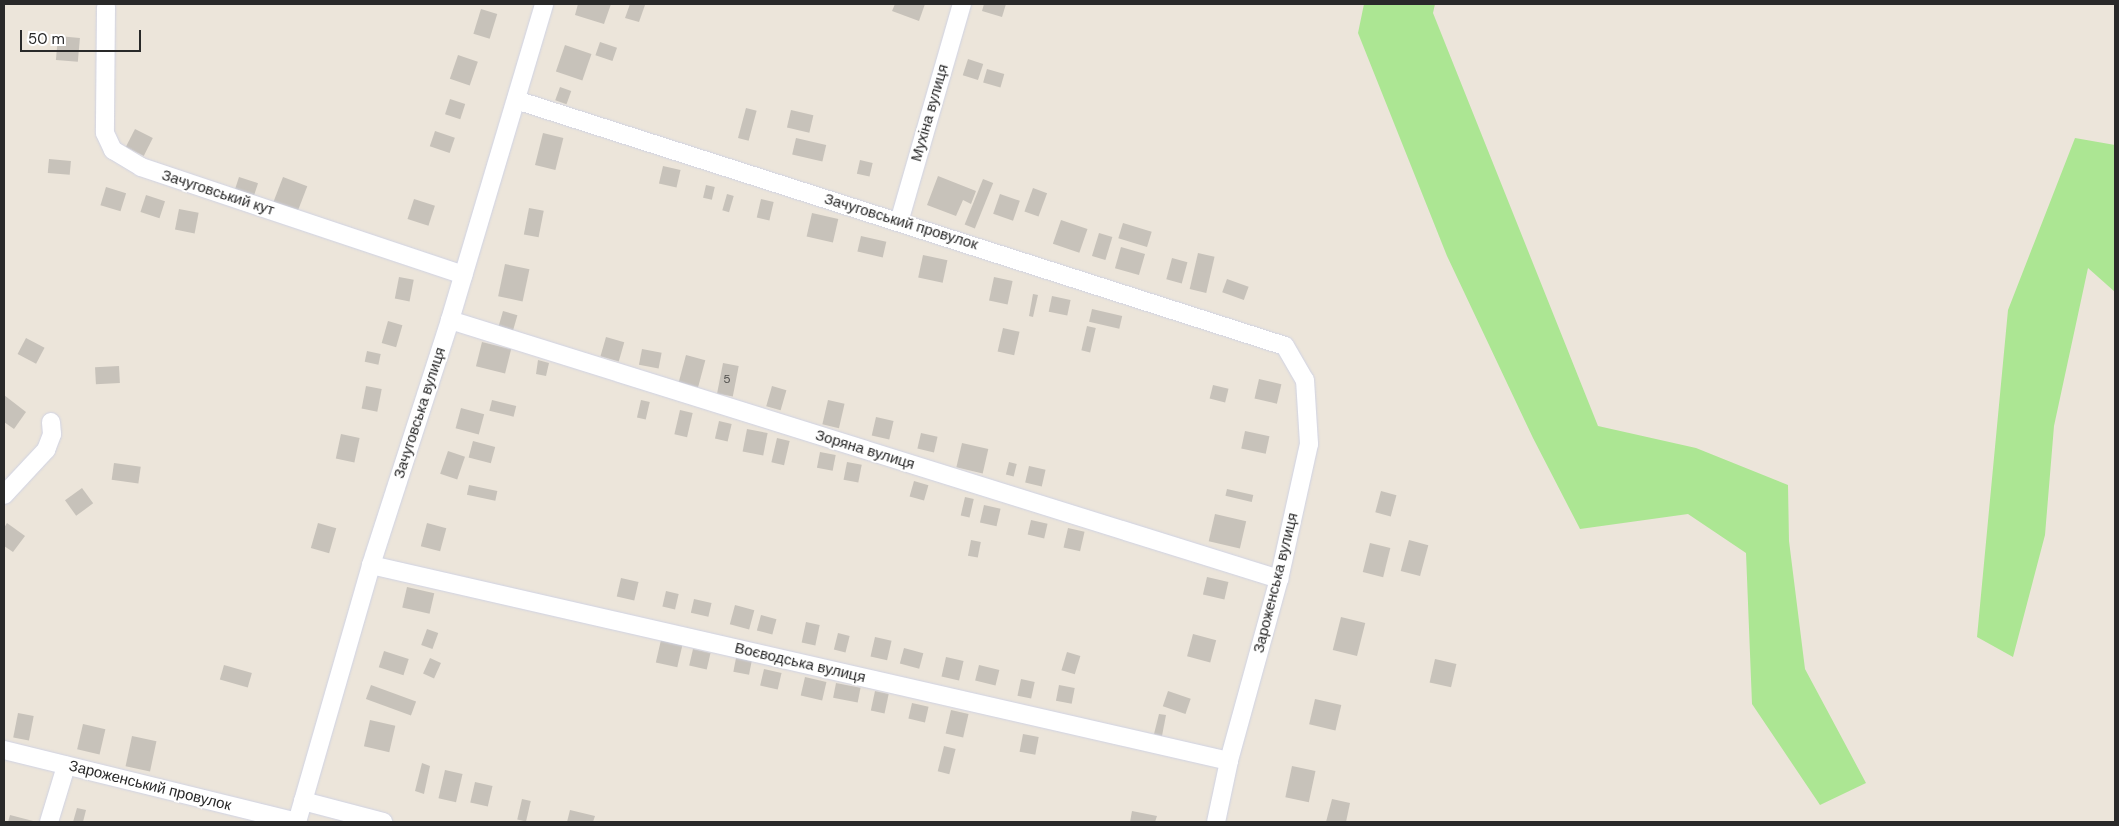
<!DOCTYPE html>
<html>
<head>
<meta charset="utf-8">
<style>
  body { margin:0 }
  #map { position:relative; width:2119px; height:826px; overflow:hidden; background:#ece5da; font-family:"DM Sans",sans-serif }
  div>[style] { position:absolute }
  .green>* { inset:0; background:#ace693 }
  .building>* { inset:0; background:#c7c2ba; transform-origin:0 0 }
  .roads { filter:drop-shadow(0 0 1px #cfd2e3) drop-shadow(0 0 1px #cfd2e3) }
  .street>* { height:18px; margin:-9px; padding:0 9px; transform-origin:9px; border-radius:9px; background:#fff }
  span { translate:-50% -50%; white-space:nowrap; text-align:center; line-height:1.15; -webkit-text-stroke:4px #fff; paint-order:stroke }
  .number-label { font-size:12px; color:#504f4d }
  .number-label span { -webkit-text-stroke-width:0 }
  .street-label { font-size:15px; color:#292929 }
  .frame { position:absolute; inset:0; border:5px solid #292929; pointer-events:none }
  .scale { position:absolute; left:20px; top:30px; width:121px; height:22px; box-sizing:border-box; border:2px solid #292929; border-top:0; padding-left:6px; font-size:15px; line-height:18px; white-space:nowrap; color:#292929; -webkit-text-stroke:4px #fff; paint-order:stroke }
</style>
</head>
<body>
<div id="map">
  <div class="green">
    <div style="clip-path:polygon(1364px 4px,1435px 4px,1433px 13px,1598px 426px,1696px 448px,1788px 485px,1789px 541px,1805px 669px,1866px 783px,1820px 805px,1752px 704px,1746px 553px,1688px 514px,1580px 529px,1533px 438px,1447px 256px,1358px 33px)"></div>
    <div style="clip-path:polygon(2075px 138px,2115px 145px,2115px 292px,2088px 268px,2054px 426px,2045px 535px,2013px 657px,1977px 637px,2008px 310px)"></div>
  </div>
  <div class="building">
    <div style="clip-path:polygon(578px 4px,611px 4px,604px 24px,575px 15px)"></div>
    <div style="clip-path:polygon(630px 4px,645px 5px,639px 22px,625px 18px)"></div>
    <div style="clip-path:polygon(895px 4px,925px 4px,919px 21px,892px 11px)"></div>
    <div style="clip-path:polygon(984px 4px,1006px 4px,1002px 17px,982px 11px)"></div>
    <div style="left:481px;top:9px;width:17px;height:26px;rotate:17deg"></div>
    <div style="left:58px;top:36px;width:22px;height:24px;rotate:5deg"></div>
    <div style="left:600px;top:42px;width:18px;height:14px;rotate:19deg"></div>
    <div style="left:565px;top:45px;width:28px;height:28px;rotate:19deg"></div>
    <div style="left:458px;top:55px;width:21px;height:25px;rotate:19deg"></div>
    <div style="left:968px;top:59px;width:16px;height:17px;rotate:18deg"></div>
    <div style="left:987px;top:69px;width:18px;height:14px;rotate:16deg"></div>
    <div style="left:560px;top:87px;width:12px;height:14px;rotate:20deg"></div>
    <div style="left:450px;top:99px;width:16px;height:16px;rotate:18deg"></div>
    <div style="left:746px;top:108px;width:11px;height:31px;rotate:15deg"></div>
    <div style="left:791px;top:110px;width:23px;height:18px;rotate:13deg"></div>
    <div style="left:135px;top:129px;width:20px;height:20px;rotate:27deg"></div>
    <div style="left:435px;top:131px;width:21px;height:16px;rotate:19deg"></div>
    <div style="left:543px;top:133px;width:21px;height:33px;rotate:14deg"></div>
    <div style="left:796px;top:138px;width:31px;height:17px;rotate:13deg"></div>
    <div style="left:49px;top:159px;width:22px;height:14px;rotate:5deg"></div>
    <div style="left:860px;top:160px;width:13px;height:14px;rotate:13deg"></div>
    <div style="left:663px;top:166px;width:18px;height:18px;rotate:13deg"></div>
    <div style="clip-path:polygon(938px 176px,976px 191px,971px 204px,963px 200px,956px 216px,927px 205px)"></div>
    <div style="left:239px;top:177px;width:20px;height:15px;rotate:18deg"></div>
    <div style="left:283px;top:177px;width:26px;height:27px;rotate:21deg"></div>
    <div style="left:983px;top:179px;width:11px;height:49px;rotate:22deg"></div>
    <div style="left:706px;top:185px;width:9px;height:13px;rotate:13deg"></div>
    <div style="left:106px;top:187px;width:21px;height:19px;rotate:17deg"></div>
    <div style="left:1033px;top:188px;width:15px;height:25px;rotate:20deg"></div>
    <div style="left:727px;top:194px;width:7px;height:17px;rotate:16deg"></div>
    <div style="left:1000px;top:194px;width:21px;height:21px;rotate:19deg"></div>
    <div style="left:146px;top:195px;width:20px;height:18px;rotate:18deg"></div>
    <div style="left:414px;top:199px;width:22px;height:21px;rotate:18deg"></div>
    <div style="left:761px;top:199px;width:13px;height:19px;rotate:13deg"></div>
    <div style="left:529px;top:208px;width:15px;height:27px;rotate:11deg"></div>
    <div style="left:179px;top:209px;width:20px;height:21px;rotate:11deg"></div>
    <div style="left:812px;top:213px;width:27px;height:24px;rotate:13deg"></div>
    <div style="left:1061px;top:220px;width:28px;height:25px;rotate:19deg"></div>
    <div style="left:1123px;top:223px;width:30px;height:16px;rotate:17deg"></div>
    <div style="left:1099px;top:233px;width:14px;height:24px;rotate:17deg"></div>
    <div style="left:861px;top:236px;width:26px;height:16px;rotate:13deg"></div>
    <div style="left:1121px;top:247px;width:25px;height:22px;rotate:16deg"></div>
    <div style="left:1198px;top:253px;width:17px;height:37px;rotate:13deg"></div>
    <div style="left:923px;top:255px;width:25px;height:23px;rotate:12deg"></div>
    <div style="left:1172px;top:258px;width:16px;height:22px;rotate:15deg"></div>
    <div style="left:505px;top:264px;width:25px;height:33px;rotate:12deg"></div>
    <div style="left:399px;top:277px;width:15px;height:22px;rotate:11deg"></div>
    <div style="left:994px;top:277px;width:19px;height:24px;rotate:12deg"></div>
    <div style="left:1227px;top:279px;width:23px;height:14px;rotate:20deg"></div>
    <div style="clip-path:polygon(1033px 294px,1038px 295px,1033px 317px,1029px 316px)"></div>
    <div style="left:1052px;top:296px;width:19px;height:16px;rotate:12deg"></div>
    <div style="left:1092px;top:309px;width:31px;height:13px;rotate:13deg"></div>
    <div style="left:503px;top:311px;width:15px;height:17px;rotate:16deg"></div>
    <div style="left:388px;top:321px;width:15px;height:23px;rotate:16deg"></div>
    <div style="left:1087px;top:326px;width:9px;height:25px;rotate:13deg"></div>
    <div style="left:1003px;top:328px;width:17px;height:24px;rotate:13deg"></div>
    <div style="left:606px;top:337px;width:19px;height:20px;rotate:16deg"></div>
    <div style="left:26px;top:338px;width:21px;height:18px;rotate:28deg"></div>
    <div style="left:482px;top:342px;width:30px;height:25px;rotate:14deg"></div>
    <div style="left:642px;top:349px;width:20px;height:16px;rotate:11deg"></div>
    <div style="left:367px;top:351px;width:14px;height:11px;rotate:12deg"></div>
    <div style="left:686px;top:355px;width:20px;height:28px;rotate:15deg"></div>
    <div style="clip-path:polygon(538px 360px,549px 363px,546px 376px,536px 374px)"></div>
    <div style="left:723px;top:363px;width:16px;height:31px;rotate:11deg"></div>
    <div style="left:119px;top:366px;width:17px;height:24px;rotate:87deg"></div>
    <div style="left:1259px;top:379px;width:23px;height:20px;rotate:13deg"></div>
    <div style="left:1213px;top:385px;width:16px;height:14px;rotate:14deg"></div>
    <div style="left:366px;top:386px;width:16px;height:23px;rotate:11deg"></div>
    <div style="left:772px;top:386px;width:15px;height:21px;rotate:16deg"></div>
    <div style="clip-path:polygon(4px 395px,26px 412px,14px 429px,4px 422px)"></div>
    <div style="left:492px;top:400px;width:25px;height:11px;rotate:14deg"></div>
    <div style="left:641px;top:400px;width:9px;height:18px;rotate:13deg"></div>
    <div style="left:828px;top:400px;width:17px;height:25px;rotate:13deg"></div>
    <div style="left:461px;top:408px;width:24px;height:21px;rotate:15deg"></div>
    <div style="left:680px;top:410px;width:13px;height:25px;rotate:13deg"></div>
    <div style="left:876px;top:417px;width:18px;height:19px;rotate:13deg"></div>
    <div style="left:719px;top:421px;width:13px;height:18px;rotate:13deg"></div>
    <div style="left:747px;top:429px;width:21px;height:23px;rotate:11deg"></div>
    <div style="left:1245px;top:431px;width:25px;height:18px;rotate:12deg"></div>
    <div style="left:921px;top:433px;width:17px;height:16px;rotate:13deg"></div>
    <div style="left:341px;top:434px;width:19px;height:25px;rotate:12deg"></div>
    <div style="left:777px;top:438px;width:13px;height:25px;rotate:13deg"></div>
    <div style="left:473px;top:441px;width:23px;height:17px;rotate:15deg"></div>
    <div style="left:962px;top:443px;width:27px;height:25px;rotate:13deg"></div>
    <div style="left:448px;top:451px;width:18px;height:24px;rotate:19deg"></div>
    <div style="left:820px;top:452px;width:16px;height:16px;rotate:11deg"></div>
    <div style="left:847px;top:462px;width:15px;height:18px;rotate:11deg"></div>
    <div style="left:1009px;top:462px;width:8px;height:13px;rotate:14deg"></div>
    <div style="left:114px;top:463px;width:27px;height:17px;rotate:8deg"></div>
    <div style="left:1029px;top:466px;width:17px;height:17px;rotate:13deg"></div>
    <div style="left:914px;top:481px;width:15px;height:16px;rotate:16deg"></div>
    <div style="left:469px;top:485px;width:29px;height:10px;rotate:12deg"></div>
    <div style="left:82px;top:488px;width:19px;height:21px;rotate:54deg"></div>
    <div style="left:1227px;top:489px;width:27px;height:7px;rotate:13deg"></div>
    <div style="left:1381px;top:491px;width:16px;height:22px;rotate:15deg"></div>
    <div style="left:965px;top:497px;width:9px;height:19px;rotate:13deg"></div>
    <div style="left:984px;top:505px;width:17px;height:18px;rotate:13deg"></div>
    <div style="left:1215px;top:514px;width:32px;height:28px;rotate:13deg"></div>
    <div style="left:1031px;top:520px;width:17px;height:15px;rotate:13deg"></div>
    <div style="clip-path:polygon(7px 523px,25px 536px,13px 552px,4px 546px,4px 528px)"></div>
    <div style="left:318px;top:523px;width:19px;height:26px;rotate:16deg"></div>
    <div style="left:427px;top:523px;width:20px;height:24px;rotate:15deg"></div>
    <div style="left:1068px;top:528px;width:17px;height:20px;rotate:13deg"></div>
    <div style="left:971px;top:540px;width:10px;height:16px;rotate:11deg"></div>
    <div style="left:1409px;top:540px;width:20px;height:32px;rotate:15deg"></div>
    <div style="left:1370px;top:543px;width:21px;height:30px;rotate:14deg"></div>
    <div style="left:1207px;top:577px;width:22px;height:18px;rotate:13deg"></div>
    <div style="left:621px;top:578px;width:18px;height:19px;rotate:13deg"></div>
    <div style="left:407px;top:587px;width:28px;height:21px;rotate:13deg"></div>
    <div style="left:666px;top:591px;width:13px;height:16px;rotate:13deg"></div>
    <div style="left:694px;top:599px;width:18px;height:14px;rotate:13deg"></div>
    <div style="left:735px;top:605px;width:20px;height:20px;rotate:15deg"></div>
    <div style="left:761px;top:615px;width:16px;height:16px;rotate:15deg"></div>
    <div style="left:1341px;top:617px;width:25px;height:34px;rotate:14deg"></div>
    <div style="left:806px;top:622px;width:14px;height:21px;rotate:12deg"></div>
    <div style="left:427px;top:629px;width:12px;height:17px;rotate:20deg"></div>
    <div style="left:838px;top:633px;width:12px;height:17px;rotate:14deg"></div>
    <div style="left:1193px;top:634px;width:24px;height:23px;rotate:15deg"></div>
    <div style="left:875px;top:637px;width:17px;height:20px;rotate:13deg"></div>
    <div style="left:661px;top:640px;width:22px;height:23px;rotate:13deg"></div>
    <div style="left:904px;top:648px;width:20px;height:16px;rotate:15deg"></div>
    <div style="left:693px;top:649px;width:18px;height:17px;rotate:13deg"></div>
    <div style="left:384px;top:651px;width:26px;height:17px;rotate:18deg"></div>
    <div style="left:1067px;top:652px;width:14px;height:19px;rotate:17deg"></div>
    <div style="left:946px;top:657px;width:18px;height:20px;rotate:13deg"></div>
    <div style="left:430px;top:658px;width:12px;height:17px;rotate:24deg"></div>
    <div style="left:736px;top:658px;width:16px;height:14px;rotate:11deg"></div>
    <div style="left:1435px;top:659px;width:22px;height:24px;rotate:13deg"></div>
    <div style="left:224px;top:665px;width:29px;height:15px;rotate:16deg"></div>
    <div style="left:979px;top:665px;width:21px;height:16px;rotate:14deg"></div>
    <div style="left:764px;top:669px;width:18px;height:17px;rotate:13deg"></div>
    <div style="left:805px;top:677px;width:22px;height:19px;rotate:13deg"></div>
    <div style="left:1021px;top:679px;width:14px;height:17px;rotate:12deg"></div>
    <div style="left:836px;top:683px;width:25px;height:15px;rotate:11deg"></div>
    <div style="left:371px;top:685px;width:48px;height:15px;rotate:20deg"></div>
    <div style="left:1059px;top:685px;width:16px;height:16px;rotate:11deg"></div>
    <div style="left:875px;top:691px;width:14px;height:20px;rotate:12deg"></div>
    <div style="left:1168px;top:691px;width:24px;height:16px;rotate:19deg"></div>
    <div style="left:1315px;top:699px;width:27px;height:26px;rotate:13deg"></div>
    <div style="left:912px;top:703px;width:17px;height:16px;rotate:13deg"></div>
    <div style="left:951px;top:710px;width:18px;height:24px;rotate:13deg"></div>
    <div style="left:18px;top:713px;width:16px;height:25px;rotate:11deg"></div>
    <div style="clip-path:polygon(1159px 714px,1166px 715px,1162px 736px,1154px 734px)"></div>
    <div style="left:370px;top:720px;width:26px;height:27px;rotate:13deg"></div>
    <div style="left:83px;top:724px;width:23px;height:26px;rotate:13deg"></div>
    <div style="left:1023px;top:734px;width:16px;height:18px;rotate:11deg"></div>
    <div style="left:132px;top:736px;width:25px;height:31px;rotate:12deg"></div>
    <div style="left:944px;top:746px;width:12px;height:26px;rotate:14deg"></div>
    <div style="clip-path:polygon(422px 763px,430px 766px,424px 794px,415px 791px)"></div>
    <div style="left:1292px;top:766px;width:24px;height:32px;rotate:12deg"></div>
    <div style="left:445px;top:770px;width:18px;height:29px;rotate:13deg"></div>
    <div style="left:475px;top:782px;width:18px;height:21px;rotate:13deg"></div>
    <div style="left:522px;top:799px;width:9px;height:21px;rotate:13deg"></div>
    <div style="clip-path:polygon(1332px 799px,1350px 803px,1346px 822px,1326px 822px)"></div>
    <div style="clip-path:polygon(77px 808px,86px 810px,83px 822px,73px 822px)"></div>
    <div style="clip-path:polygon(570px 810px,595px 816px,593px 822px,567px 822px)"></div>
    <div style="clip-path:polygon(1132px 811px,1157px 816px,1155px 822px,1130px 822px)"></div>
    <div style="clip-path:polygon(10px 815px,37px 822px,8px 822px)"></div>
  </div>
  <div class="roads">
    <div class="street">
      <div style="left:106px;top:7px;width:126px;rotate:90.5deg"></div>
      <div style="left:105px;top:133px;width:19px;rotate:65deg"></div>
      <div style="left:113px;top:150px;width:33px;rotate:31deg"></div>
      <div style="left:141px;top:167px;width:340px;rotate:18.5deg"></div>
      <div style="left:516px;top:100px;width:807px;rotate:17.74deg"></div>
      <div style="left:1285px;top:346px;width:39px;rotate:60deg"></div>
      <div style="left:1305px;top:380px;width:64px;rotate:86.4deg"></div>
      <div style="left:1309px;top:444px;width:138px;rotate:102.5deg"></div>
      <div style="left:1279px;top:579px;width:189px;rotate:105.4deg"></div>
      <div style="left:1229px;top:761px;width:62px;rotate:102deg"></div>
      <div style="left:899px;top:222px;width:227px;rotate:-73.9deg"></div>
      <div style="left:450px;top:320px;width:869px;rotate:17.35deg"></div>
      <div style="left:4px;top:495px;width:62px;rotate:-47deg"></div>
      <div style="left:46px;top:450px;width:17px;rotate:-69deg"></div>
      <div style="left:52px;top:434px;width:12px;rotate:-95deg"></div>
      <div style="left:371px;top:565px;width:880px;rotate:12.87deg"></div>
      <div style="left:4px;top:750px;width:302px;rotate:13.8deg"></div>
      <div style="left:303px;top:801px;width:83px;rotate:14.7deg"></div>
      <div style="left:49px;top:822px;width:59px;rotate:-73.1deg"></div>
      <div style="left:297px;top:822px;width:267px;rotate:-73.9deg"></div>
      <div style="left:371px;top:565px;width:257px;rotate:-72.1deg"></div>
      <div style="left:450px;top:320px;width:330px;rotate:-73.4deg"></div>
    </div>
  </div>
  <div class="number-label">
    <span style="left:727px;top:380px">5</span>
  </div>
  <div class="street-label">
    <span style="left:930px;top:113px;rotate:-74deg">Мухіна вулиця</span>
    <span style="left:218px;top:193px;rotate:18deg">Зачуговський кут</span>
    <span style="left:901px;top:222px;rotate:17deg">Зачуговський провулок</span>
    <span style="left:420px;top:413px;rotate:-72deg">Зачуговська вулиця</span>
    <span style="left:865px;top:450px;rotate:17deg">Зоряна вулиця</span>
    <span style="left:1276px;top:583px;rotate:-76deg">Зароженська вулиця</span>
    <span style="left:800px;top:663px;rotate:13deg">Воєводська вулиця</span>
    <span style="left:150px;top:786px;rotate:14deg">Зароженський провулок</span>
  </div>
  <div class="frame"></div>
  <div class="scale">50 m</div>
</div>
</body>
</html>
